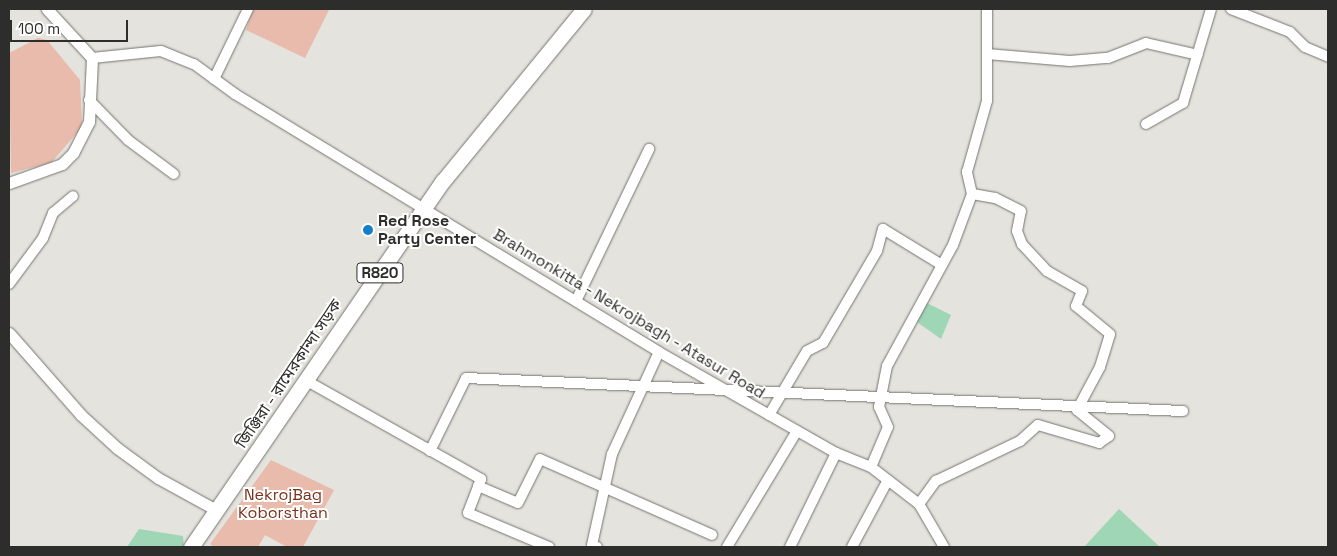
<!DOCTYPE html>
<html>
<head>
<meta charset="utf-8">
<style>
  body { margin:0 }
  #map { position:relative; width:1337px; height:556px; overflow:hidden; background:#e4e3dd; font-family:"Space Grotesk","Noto Sans Bengali",sans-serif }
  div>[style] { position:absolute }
  .green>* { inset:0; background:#e8bbac }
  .water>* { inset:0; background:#9fd6b5 }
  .roads { filter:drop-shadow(0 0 1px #75746f) drop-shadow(0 0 1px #75746f) }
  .minor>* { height:10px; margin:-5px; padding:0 5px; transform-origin:5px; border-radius:5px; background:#fff }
  .tertiary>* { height:11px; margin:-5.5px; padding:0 5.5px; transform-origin:5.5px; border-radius:5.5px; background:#fff }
  .primary>* { height:15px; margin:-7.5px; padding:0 7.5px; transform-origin:7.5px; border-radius:7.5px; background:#fff }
  .dots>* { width:14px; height:14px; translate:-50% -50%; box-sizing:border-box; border:2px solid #fff; border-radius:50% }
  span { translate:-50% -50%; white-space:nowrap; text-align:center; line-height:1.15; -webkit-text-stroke:4px #fff; paint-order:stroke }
  .shield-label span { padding:1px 4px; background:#fff; border:1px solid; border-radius:4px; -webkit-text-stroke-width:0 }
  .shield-label { font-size:15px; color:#2d2d2b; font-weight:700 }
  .poi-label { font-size:16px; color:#2d2d2b; font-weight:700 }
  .left { translate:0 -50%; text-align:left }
  .street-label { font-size:16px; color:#2d2d2b }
  .park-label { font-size:16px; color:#77321b }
  .frame { position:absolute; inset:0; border:10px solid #2d2d2b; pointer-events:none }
  .scale { position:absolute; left:10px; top:20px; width:118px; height:22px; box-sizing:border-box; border:2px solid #2d2d2b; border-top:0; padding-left:6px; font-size:15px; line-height:18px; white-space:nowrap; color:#2d2d2b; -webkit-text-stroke:4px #fff; paint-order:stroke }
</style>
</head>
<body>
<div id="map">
  <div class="green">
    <div style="clip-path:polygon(253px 9px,326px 9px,329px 10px,305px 58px,246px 30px)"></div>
    <div style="clip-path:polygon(38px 38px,47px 40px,80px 80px,82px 127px,51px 163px,11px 173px,9px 53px)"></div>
    <div style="clip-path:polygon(271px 460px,334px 490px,303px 547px,287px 547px,265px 535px,258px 547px,214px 547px,210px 544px)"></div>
  </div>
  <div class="water">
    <div style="clip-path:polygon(927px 303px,951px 315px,941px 339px,917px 322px)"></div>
    <div style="clip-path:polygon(1119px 509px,1160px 547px,1084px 547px)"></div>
    <div style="clip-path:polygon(139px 529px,183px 536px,184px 547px,127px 547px)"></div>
  </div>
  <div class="roads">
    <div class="minor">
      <div style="left:1231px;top:9px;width:63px;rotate:21.3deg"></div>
      <div style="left:1290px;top:32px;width:21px;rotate:45deg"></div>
      <div style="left:1305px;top:47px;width:25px;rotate:23deg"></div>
      <div style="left:987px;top:54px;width:83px;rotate:4.8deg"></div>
      <div style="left:1070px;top:61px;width:38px;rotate:-5deg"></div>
      <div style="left:1108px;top:58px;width:41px;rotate:-21.5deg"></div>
      <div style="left:1146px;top:43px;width:53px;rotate:13deg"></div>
      <div style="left:92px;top:58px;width:69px;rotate:-5.8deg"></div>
      <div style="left:161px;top:51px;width:35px;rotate:22deg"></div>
      <div style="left:194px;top:64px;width:51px;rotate:36.2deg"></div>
      <div style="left:235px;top:94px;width:496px;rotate:31.3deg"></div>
      <div style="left:659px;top:352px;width:204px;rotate:29.7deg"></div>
      <div style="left:836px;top:453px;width:38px;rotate:22deg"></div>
      <div style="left:871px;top:467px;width:61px;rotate:37.6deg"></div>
      <div style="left:919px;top:504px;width:50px;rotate:59.8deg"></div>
      <div style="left:214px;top:79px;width:78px;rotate:-64.1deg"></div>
      <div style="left:89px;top:100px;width:56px;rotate:45.7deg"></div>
      <div style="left:128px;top:140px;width:57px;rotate:36.5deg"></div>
      <div style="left:1146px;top:124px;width:43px;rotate:-29.6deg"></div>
      <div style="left:1183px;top:103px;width:98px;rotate:-73.4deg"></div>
      <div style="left:9px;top:284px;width:57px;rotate:-53.5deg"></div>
      <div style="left:43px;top:238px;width:27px;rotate:-68deg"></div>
      <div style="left:53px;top:213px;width:26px;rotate:-40deg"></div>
      <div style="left:576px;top:301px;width:169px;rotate:-64.3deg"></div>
      <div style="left:307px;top:381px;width:200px;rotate:29.4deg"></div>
      <div style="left:481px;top:479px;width:36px;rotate:111deg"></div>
      <div style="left:468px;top:513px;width:88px;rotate:22.8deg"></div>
      <div style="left:769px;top:415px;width:74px;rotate:-59.3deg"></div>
      <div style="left:807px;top:351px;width:18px;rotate:-27deg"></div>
      <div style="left:823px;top:343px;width:107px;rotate:-59.6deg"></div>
      <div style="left:877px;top:251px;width:23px;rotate:-75deg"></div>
      <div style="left:883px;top:229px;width:69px;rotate:31.4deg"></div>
      <div style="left:430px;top:451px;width:81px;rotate:-63.7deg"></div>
      <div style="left:466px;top:378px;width:718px;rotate:2.64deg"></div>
      <div style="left:871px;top:467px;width:43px;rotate:-67deg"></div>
      <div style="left:888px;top:427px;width:22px;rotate:-114deg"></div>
      <div style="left:879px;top:407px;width:42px;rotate:-79deg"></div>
      <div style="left:887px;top:366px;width:138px;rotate:-61.4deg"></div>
      <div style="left:953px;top:245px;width:54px;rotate:-69.6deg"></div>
      <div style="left:972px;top:194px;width:23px;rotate:-103deg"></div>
      <div style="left:967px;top:172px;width:74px;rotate:-74.3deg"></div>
      <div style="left:987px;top:101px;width:92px;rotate:-90deg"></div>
      <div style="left:478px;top:486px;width:43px;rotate:23deg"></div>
      <div style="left:518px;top:503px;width:49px;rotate:-63.4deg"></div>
      <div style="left:540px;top:459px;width:188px;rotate:23.8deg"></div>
      <div style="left:919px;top:504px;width:29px;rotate:-54deg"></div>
      <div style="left:936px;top:481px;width:93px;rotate:-25.5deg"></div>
      <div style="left:1020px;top:441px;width:24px;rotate:-42deg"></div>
      <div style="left:1038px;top:425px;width:64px;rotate:16.4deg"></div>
      <div style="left:1099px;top:443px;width:12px;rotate:-35deg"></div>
      <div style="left:1109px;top:436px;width:41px;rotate:-140.9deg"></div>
      <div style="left:1077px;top:410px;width:49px;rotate:-61.9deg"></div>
      <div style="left:1100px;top:367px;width:34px;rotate:-73deg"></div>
      <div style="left:1110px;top:334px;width:44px;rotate:-140.5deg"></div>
      <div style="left:1076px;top:306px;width:16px;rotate:-68deg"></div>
      <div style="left:1082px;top:291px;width:40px;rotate:-150.3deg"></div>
      <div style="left:1047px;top:271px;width:37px;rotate:-133deg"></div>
      <div style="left:1022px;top:244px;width:14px;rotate:-111deg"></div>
      <div style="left:1017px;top:231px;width:20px;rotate:-79deg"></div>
      <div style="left:1021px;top:211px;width:29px;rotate:-153deg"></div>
      <div style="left:995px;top:198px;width:23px;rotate:-170deg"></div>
      <div style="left:597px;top:547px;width:5px;rotate:-158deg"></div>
      <div style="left:592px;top:545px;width:93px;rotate:-77.6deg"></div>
      <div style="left:612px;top:454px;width:112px;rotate:-65.3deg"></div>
      <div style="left:727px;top:547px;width:135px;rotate:-58.9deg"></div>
      <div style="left:790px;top:547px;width:105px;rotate:-63.9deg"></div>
      <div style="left:852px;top:547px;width:76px;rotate:-61.8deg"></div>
    </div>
    <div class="tertiary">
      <div style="left:9px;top:183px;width:56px;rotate:-19.7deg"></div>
      <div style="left:62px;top:164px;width:16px;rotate:-45deg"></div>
      <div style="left:73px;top:153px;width:35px;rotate:-63deg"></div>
      <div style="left:89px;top:122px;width:64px;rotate:-87.3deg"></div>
      <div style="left:92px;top:58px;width:67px;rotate:-132.6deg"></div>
      <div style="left:9px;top:333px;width:109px;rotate:48.7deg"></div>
      <div style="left:81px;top:415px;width:49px;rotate:42.5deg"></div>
      <div style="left:117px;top:448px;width:51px;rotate:36.2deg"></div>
      <div style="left:158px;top:478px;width:68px;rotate:28.8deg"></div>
    </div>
    <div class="primary">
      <div style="left:191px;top:547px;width:444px;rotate:-55.5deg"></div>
      <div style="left:443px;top:181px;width:222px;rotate:-50.7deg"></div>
    </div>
  </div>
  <div class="dots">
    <div style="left:368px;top:230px;background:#167dc8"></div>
  </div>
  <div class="shield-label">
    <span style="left:380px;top:273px">R820</span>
  </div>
  <div class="poi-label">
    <span class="left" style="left:378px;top:230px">Red Rose<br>Party Center</span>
  </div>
  <div class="street-label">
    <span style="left:629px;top:314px;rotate:31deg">Brahmonkitta - Nekrojbagh - Atasur Road</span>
    <span style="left:289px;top:374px;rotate:-56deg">জিঞ্জিরা - রামেরকান্দা সড়ক</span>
  </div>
  <div class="park-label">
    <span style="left:283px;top:504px">NekrojBag<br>Koborsthan</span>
  </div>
  <div class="frame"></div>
  <div class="scale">100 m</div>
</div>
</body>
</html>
